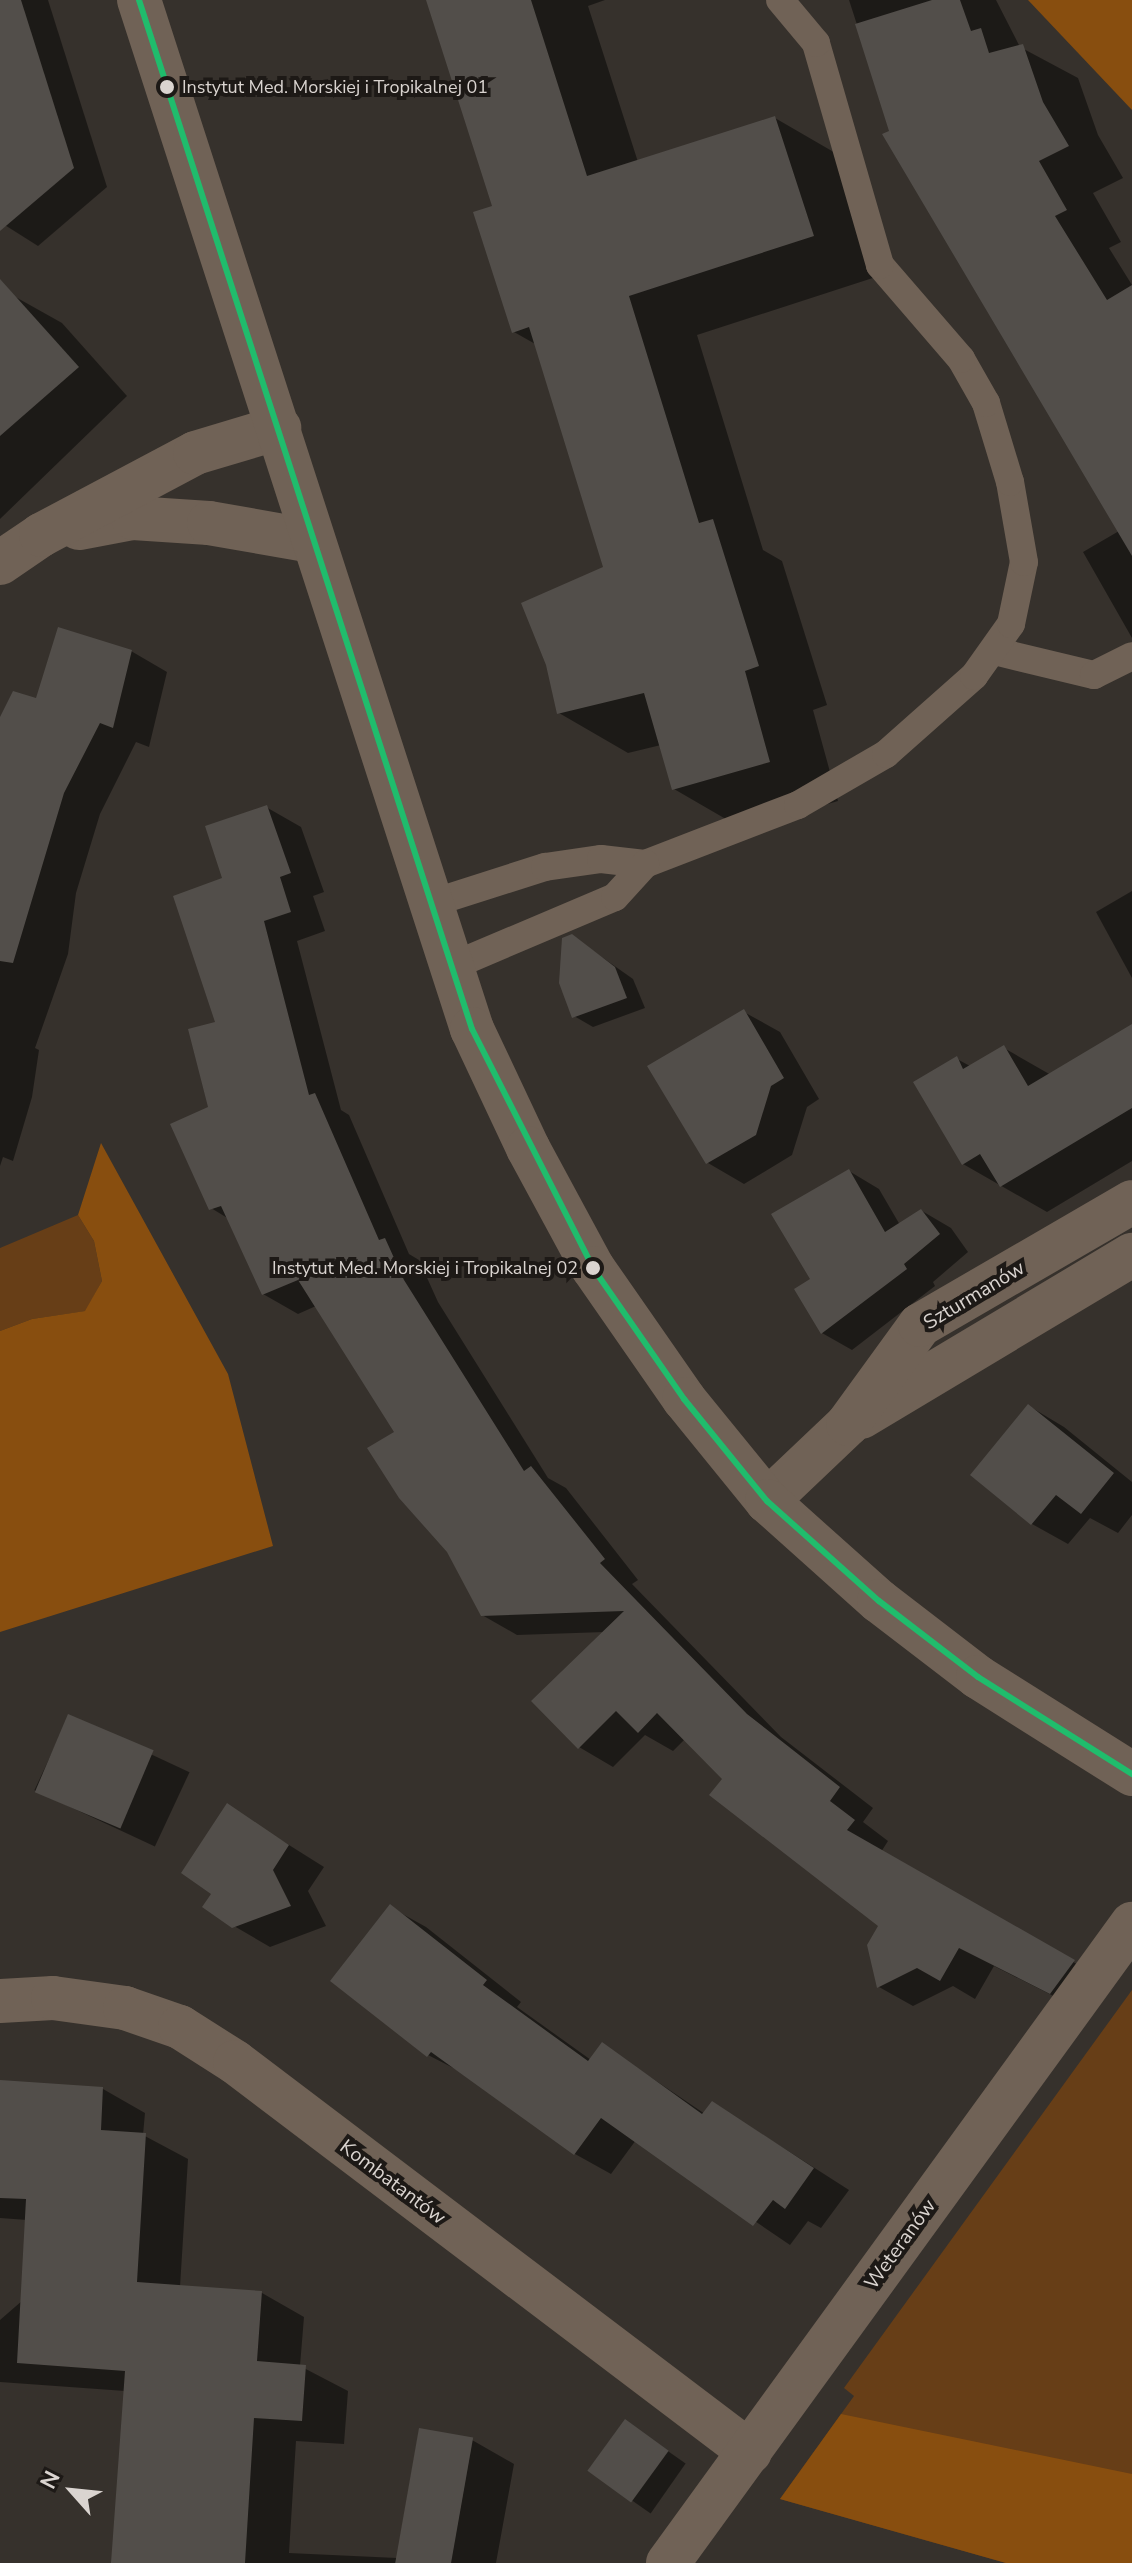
<!DOCTYPE html>
<html>
<head>
<meta charset="utf-8">
<style>
  body { margin:0 }
  #map { position:relative; width:1132px; height:2563px; overflow:hidden; background:#36312c; font-family:"Nunito Sans",sans-serif }
  div>[style] { position:absolute }
  .green>* { inset:0; background:#673e17 }
  .forest>* { inset:0; background:#884e0f }
  .shadow>* { inset:0; background:#0007; transform-origin:0 0 }
  .building>* { inset:0; background:#524e4a; transform-origin:0 0 }
  .service>* { height:28px; margin:-14px; padding:0 14px; transform-origin:14px; border-radius:14px; background:#706256 }
  .minor>* { height:44px; margin:-22px; padding:0 22px; transform-origin:22px; border-radius:22px; background:#706256 }
  .tertiary>* { height:44px; margin:-22px; padding:0 22px; transform-origin:22px; border-radius:22px; background:#706256 }
  .bus-1>* { height:6px; margin:-3px; padding:0 3px; transform-origin:3px; border-radius:3px; background:#20bc6c }
  .dots>* { width:22px; height:22px; translate:-50% -50%; box-sizing:border-box; border:4px solid #1d1916; border-radius:50% }
  span { translate:-50% -50%; white-space:nowrap; text-align:center; line-height:1.15; -webkit-text-stroke:8px #1d1916; paint-order:stroke }
  .bus-label { font-size:18px; color:#dad4d0 }
  .left { translate:0 -50%; text-align:left }
  .right { translate:-100% -50%; text-align:right }
  .street-label { font-size:20px; color:#dad4d0 }
  .north { position:absolute; left:32px; top:2451px; width:80px; height:80px; -webkit-text-stroke:6px #1d1916; paint-order:stroke; rotate:297deg; font-size:22px; font-weight:700; line-height:32px; text-align:center; color:#dad4d0 }
  .north::after { content:''; display:block; margin:auto; width:28px; height:36px; background:#dad4d0; clip-path:polygon(50% 0,100% 100%,50% 72%,0 100%) }
</style>
</head>
<body>
<div id="map">
  <div class="green">
    <div style="clip-path:polygon(78px 1215px,94px 1241px,102px 1281px,86px 1311px,32px 1319px,0 1331px,0 1248px)"></div>
    <div style="clip-path:polygon(1132px 1990px,1132px 2563px,1006px 2563px,780px 2499px,854px 2396px,844px 2388px)"></div>
  </div>
  <div class="forest">
    <div style="clip-path:polygon(1028px 0,1132px 0,1132px 110px)"></div>
    <div style="clip-path:polygon(101px 1143px,228px 1374px,273px 1546px,0 1632px,0 1331px,32px 1319px,85px 1311px,102px 1281px,94px 1241px,78px 1215px)"></div>
    <div style="clip-path:polygon(841px 2414px,1132px 2474px,1132px 2563px,1006px 2563px,780px 2499px)"></div>
  </div>
  <div class="shadow">
    <div style="clip-path:polygon(0 0,48px 0,107px 187px,38px 246px,0 222px)"></div>
    <div style="clip-path:polygon(428px 0,605px 0,588px 6px,638px 162px,775px 118px,844px 158px,882px 275px,697px 335px,763px 550px,782px 561px,827px 705px,813px 710px,838px 801px,743px 829px,674px 789px,661px 745px,628px 753px,559px 713px,606px 568px,537px 345px,514px 332px,495px 208px)"></div>
    <div style="clip-path:polygon(849px 0,996px 0,1020px 47px,1078px 78px,1098px 135px,1123px 178px,1093px 193px,1121px 242px,1109px 248px,1132px 285px,1132px 638px,1083px 552px,1119px 531px,892px 133px)"></div>
    <div style="clip-path:polygon(12px 295px,62px 323px,127px 396px,0 519px,0 306px)"></div>
    <div style="clip-path:polygon(131px 651px,167px 672px,149px 747px,136px 742px,100px 814px,76px 893px,68px 954px,35px 1048px,39px 1050px,32px 1097px,13px 1161px,3px 1157px,0 1166px,0 722px)"></div>
    <div style="clip-path:polygon(266px 807px,301px 827px,324px 892px,313px 896px,325px 931px,297px 941px,341px 1110px,349px 1115px,409px 1254px,419px 1260px,438px 1302px,548px 1478px,566px 1488px,638px 1580px,632px 1584px,781px 1737px,873px 1808px,863px 1822px,888px 1841px,881px 1852px,1108px 1982px,1085px 2012px,994px 1966px,975px 1999px,953px 1986px,913px 2006px,879px 1987px,881px 1925px,685px 1739px,673px 1751px,645px 1735px,613px 1767px,579px 1747px,605px 1632px,517px 1635px,482px 1615px,396px 1432px,316px 1306px,298px 1314px,263px 1294px,229px 1219px,211px 1208px,210px 1108px,225px 880px)"></div>
    <div style="clip-path:polygon(1132px 891px,1132px 978px,1096px 912px)"></div>
    <div style="clip-path:polygon(572px 936px,633px 979px,645px 1008px,593px 1027px,574px 1016px)"></div>
    <div style="clip-path:polygon(744px 1012px,780px 1032px,819px 1099px,807px 1107px,792px 1155px,744px 1184px,708px 1163px)"></div>
    <div style="clip-path:polygon(1132px 1026px,1132px 1161px,1047px 1212px,963px 1164px,957px 1059px,970px 1066px,1004px 1048px,1051px 1075px)"></div>
    <div style="clip-path:polygon(849px 1171px,879px 1189px,900px 1225px,922px 1211px,951px 1228px,968px 1252px,933px 1282px,935px 1286px,852px 1350px,822px 1333px,812px 1280px)"></div>
    <div style="clip-path:polygon(1029px 1406px,1064px 1427px,1132px 1482px,1132px 1515px,1118px 1533px,1090px 1518px,1068px 1544px,1032px 1524px,973px 1475px)"></div>
    <div style="left:69px;top:1716px;width:133px;height:82px;rotate:25deg"></div>
    <div style="clip-path:polygon(227px 1806px,324px 1867px,308px 1891px,326px 1926px,270px 1947px,234px 1926px)"></div>
    <div style="clip-path:polygon(390px 1907px,426px 1927px,521px 2002px,517px 2007px,591px 2060px,603px 2045px,705px 2114px,713px 2103px,849px 2190px,821px 2228px,808px 2221px,790px 2245px,636px 2140px,611px 2174px,575px 2154px,465px 2074px,428px 2055px)"></div>
    <div style="clip-path:polygon(0 2082px,103px 2089px,145px 2113px,143px 2135px,188px 2159px,180px 2287px,262px 2293px,304px 2317px,300px 2366px,348px 2391px,344px 2444px,296px 2441px,289px 2553px,397px 2558px,472px 2440px,514px 2464px,496px 2563px,114px 2563px,125px 2391px,0 2382px,0 2320px,23px 2300px,27px 2220px,0 2218px)"></div>
    <div style="left:625px;top:2421px;width:74px;height:61px;rotate:35deg"></div>
  </div>
  <div class="building">
    <div style="clip-path:polygon(0 0,21px 0,74px 168px,0 231px)"></div>
    <div style="clip-path:polygon(426px 0,531px 0,587px 176px,775px 116px,814px 236px,629px 296px,699px 523px,713px 519px,759px 666px,745px 671px,770px 762px,672px 790px,644px 693px,557px 714px,546px 665px,521px 603px,603px 567px,529px 327px,512px 333px,473px 212px,492px 206px)"></div>
    <div style="clip-path:polygon(932px 0,960px 0,971px 31px,981px 28px,989px 53px,1023px 44px,1043px 102px,1069px 146px,1039px 161px,1067px 210px,1055px 216px,1107px 300px,1132px 285px,1132px 556px,882px 134px,889px 131px,855px 24px)"></div>
    <div style="clip-path:polygon(0 279px,79px 367px,0 436px)"></div>
    <div style="clip-path:polygon(58px 627px,132px 650px,113px 728px,100px 723px,64px 793px,13px 963px,0 961px,0 717px,13px 691px,36px 698px)"></div>
    <div style="clip-path:polygon(267px 805px,291px 873px,280px 877px,291px 912px,264px 921px,309px 1095px,315px 1093px,379px 1240px,385px 1238px,404px 1280px,524px 1471px,531px 1466px,605px 1559px,600px 1563px,747px 1714px,840px 1787px,830px 1801px,855px 1820px,847px 1830px,1075px 1960px,1050px 1994px,959px 1948px,940px 1981px,917px 1968px,877px 1988px,867px 1945px,878px 1926px,709px 1795px,722px 1779px,657px 1713px,638px 1733px,616px 1711px,578px 1749px,531px 1701px,624px 1611px,481px 1616px,447px 1552px,399px 1498px,367px 1448px,394px 1432px,298px 1280px,262px 1295px,221px 1206px,209px 1210px,170px 1124px,208px 1107px,188px 1029px,215px 1022px,173px 896px,222px 878px,205px 826px)"></div>
    <div style="clip-path:polygon(572px 934px,615px 967px,627px 998px,572px 1018px,559px 983px,562px 938px)"></div>
    <div style="clip-path:polygon(744px 1009px,784px 1078px,771px 1086px,756px 1135px,706px 1164px,647px 1066px)"></div>
    <div style="clip-path:polygon(1132px 1024px,1132px 1108px,1000px 1187px,980px 1154px,962px 1165px,913px 1082px,957px 1056px,963px 1069px,1004px 1045px,1028px 1086px)"></div>
    <div style="clip-path:polygon(849px 1169px,885px 1232px,921px 1209px,940px 1234px,904px 1264px,907px 1269px,821px 1334px,794px 1289px,810px 1279px,771px 1214px)"></div>
    <div style="clip-path:polygon(1028px 1404px,1114px 1473px,1081px 1514px,1056px 1495px,1031px 1525px,970px 1475px)"></div>
    <div style="left:68px;top:1714px;width:93px;height:85px;rotate:23deg"></div>
    <div style="clip-path:polygon(227px 1803px,289px 1845px,273px 1870px,291px 1906px,232px 1928px,202px 1907px,211px 1894px,181px 1873px)"></div>
    <div style="clip-path:polygon(390px 1904px,487px 1980px,483px 1985px,588px 2061px,602px 2042px,702px 2114px,712px 2101px,814px 2168px,785px 2209px,773px 2200px,753px 2226px,601px 2118px,574px 2155px,431px 2052px,427px 2057px,330px 1981px)"></div>
    <div style="clip-path:polygon(0 2080px,103px 2087px,101px 2130px,146px 2133px,137px 2282px,262px 2291px,257px 2361px,306px 2365px,302px 2421px,254px 2418px,245px 2563px,111px 2563px,125px 2371px,17px 2363px,26px 2199px,0 2198px)"></div>
    <div style="left:625px;top:2419px;width:54px;height:64px;rotate:36deg"></div>
    <div style="left:419px;top:2428px;width:55px;height:137px;rotate:10deg"></div>
  </div>
  <div class="service">
    <div style="left:994px;top:651px;width:103px;rotate:13.5deg"></div>
    <div style="left:1094px;top:675px;width:42px;rotate:-26.6deg"></div>
    <div style="left:429px;top:904px;width:122px;rotate:-17.7deg"></div>
    <div style="left:545px;top:867px;width:57px;rotate:-8.1deg"></div>
    <div style="left:601px;top:859px;width:44px;rotate:6.5deg"></div>
    <div style="left:645px;top:864px;width:164px;rotate:-21.1deg"></div>
    <div style="left:798px;top:805px;width:102px;rotate:-30.1deg"></div>
    <div style="left:886px;top:754px;width:118px;rotate:-41.6deg"></div>
    <div style="left:974px;top:676px;width:64px;rotate:-54.6deg"></div>
    <div style="left:1011px;top:624px;width:63px;rotate:-78.2deg"></div>
    <div style="left:1024px;top:562px;width:81px;rotate:-99.9deg"></div>
    <div style="left:1010px;top:482px;width:83px;rotate:-106.9deg"></div>
    <div style="left:986px;top:403px;width:51px;rotate:-119.6deg"></div>
    <div style="left:961px;top:359px;width:124px;rotate:-130.8deg"></div>
    <div style="left:880px;top:265px;width:231px;rotate:-106.1deg"></div>
    <div style="left:816px;top:43px;width:56px;rotate:-129.9deg"></div>
    <div style="left:450px;top:967px;width:179px;rotate:-23deg"></div>
    <div style="left:615px;top:897px;width:45px;rotate:-47.7deg"></div>
  </div>
  <div class="minor">
    <div style="left:79px;top:528px;width:55px;rotate:-10.5deg"></div>
    <div style="left:133px;top:518px;width:76px;rotate:3.8deg"></div>
    <div style="left:209px;top:523px;width:105px;rotate:9.9deg"></div>
    <div style="left:0;top:563px;width:50px;rotate:-34.3deg"></div>
    <div style="left:41px;top:535px;width:174px;rotate:-28deg"></div>
    <div style="left:195px;top:453px;width:88px;rotate:-16.6deg"></div>
    <div style="left:861px;top:1417px;width:316px;rotate:-30.9deg"></div>
    <div style="left:767px;top:1501px;width:112px;rotate:-43.5deg"></div>
    <div style="left:848px;top:1424px;width:122px;rotate:-54deg"></div>
    <div style="left:920px;top:1325px;width:245px;rotate:-30.1deg"></div>
    <div style="left:0;top:2001px;width:53px;rotate:-3.2deg"></div>
    <div style="left:53px;top:1998px;width:73px;rotate:7.9deg"></div>
    <div style="left:125px;top:2008px;width:58px;rotate:19.1deg"></div>
    <div style="left:180px;top:2027px;width:65px;rotate:32.5deg"></div>
    <div style="left:235px;top:2062px;width:646px;rotate:37.14deg"></div>
    <div style="left:668px;top:2563px;width:790px;rotate:-54.02deg"></div>
  </div>
  <div class="tertiary">
    <div style="left:139px;top:0;width:1082px;rotate:72.07deg"></div>
    <div style="left:472px;top:1029px;width:132px;rotate:64.8deg"></div>
    <div style="left:528px;top:1148px;width:136px;rotate:61.6deg"></div>
    <div style="left:593px;top:1268px;width:160px;rotate:55.2deg"></div>
    <div style="left:684px;top:1399px;width:132px;rotate:50.9deg"></div>
    <div style="left:767px;top:1501px;width:150px;rotate:41.8deg"></div>
    <div style="left:879px;top:1601px;width:125px;rotate:37.5deg"></div>
    <div style="left:978px;top:1677px;width:182px;rotate:32.2deg"></div>
  </div>
  <div class="bus-1">
    <div style="left:139px;top:0;width:1082px;rotate:72.07deg"></div>
    <div style="left:472px;top:1029px;width:268px;rotate:63.1deg"></div>
    <div style="left:593px;top:1268px;width:160px;rotate:55.2deg"></div>
    <div style="left:684px;top:1399px;width:132px;rotate:50.9deg"></div>
    <div style="left:767px;top:1501px;width:150px;rotate:41.8deg"></div>
    <div style="left:879px;top:1601px;width:125px;rotate:37.5deg"></div>
    <div style="left:978px;top:1677px;width:182px;rotate:32.2deg"></div>
  </div>
  <div class="dots">
    <div style="left:167px;top:87px;background:#dad4d0"></div>
    <div style="left:593px;top:1268px;background:#dad4d0"></div>
  </div>
  <div class="bus-label">
    <span class="left" style="left:182px;top:87px">Instytut Med. Morskiej i Tropikalnej 01</span>
    <span class="right" style="left:578px;top:1268px">Instytut Med. Morskiej i Tropikalnej 02</span>
  </div>
  <div class="street-label">
    <span style="left:974px;top:1295px;rotate:-31deg">Szturmanów</span>
    <span style="left:393px;top:2182px;rotate:37deg">Kombatantów</span>
    <span style="left:900px;top:2244px;rotate:-54deg">Weteranów</span>
  </div>
  <div class="north">N</div>
</div>
</body>
</html>
